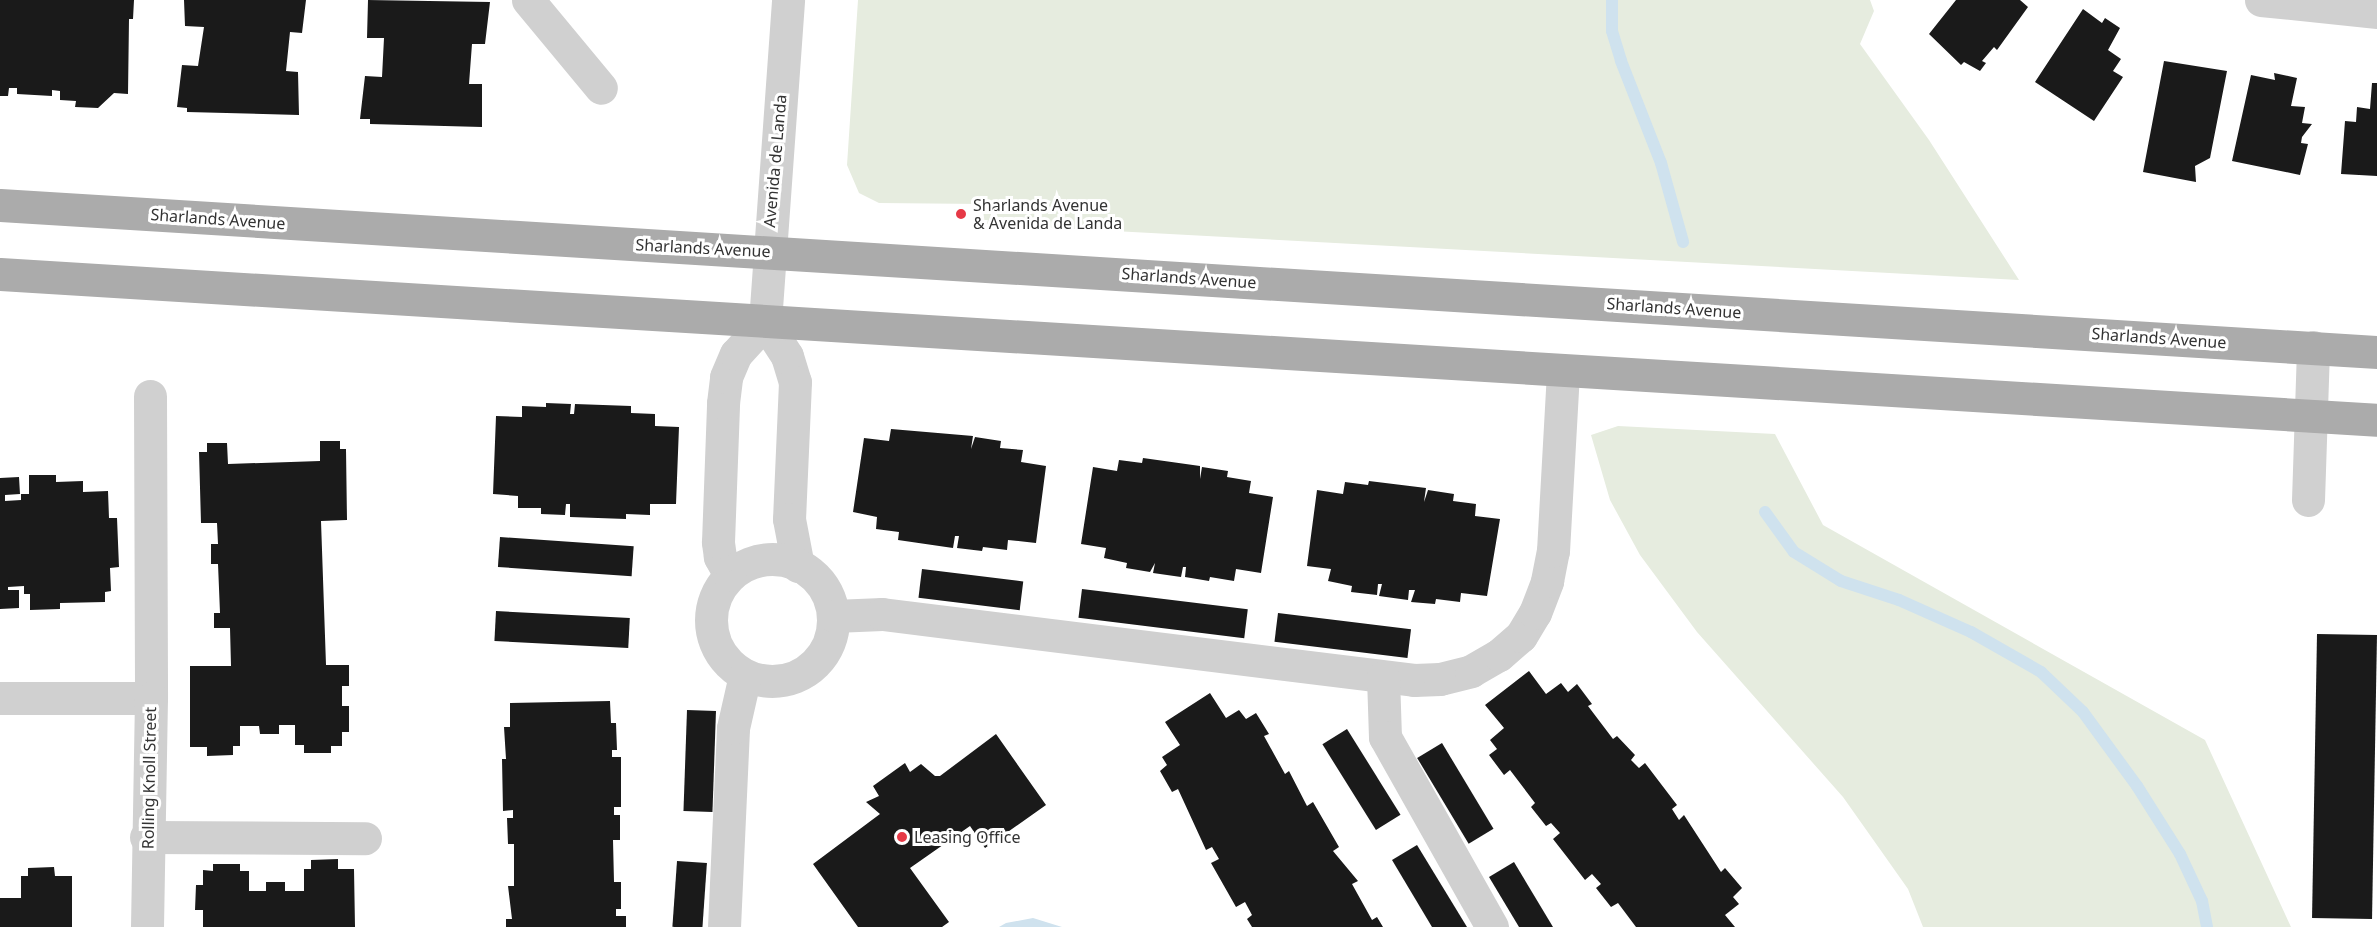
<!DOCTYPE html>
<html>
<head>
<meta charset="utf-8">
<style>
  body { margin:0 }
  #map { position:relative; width:2377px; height:927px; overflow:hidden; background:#fff; font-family:"Noto Sans",sans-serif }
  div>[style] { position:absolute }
  .green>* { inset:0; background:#e6ecdf }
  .water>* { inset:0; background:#cfe2ee }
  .stream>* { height:12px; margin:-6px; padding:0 6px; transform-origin:6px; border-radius:6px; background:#cfe2ee }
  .building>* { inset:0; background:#1a1a1a; transform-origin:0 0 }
  .minor>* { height:33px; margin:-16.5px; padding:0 16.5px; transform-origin:16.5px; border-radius:16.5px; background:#d0d0d0 }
  .minor>.ring { margin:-16.5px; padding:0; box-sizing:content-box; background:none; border:33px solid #d0d0d0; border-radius:50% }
  .major>* { height:33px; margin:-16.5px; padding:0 16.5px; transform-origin:16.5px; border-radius:16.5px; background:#ababab }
  .dots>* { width:16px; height:16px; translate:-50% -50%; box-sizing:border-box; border:3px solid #fff; border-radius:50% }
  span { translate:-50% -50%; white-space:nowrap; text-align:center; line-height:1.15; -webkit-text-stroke:6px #fff; paint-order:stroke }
  .street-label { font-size:16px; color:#333 }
  .poi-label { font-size:16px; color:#333 }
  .left { translate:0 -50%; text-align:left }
</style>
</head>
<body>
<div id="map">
  <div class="green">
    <div style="clip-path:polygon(858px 0,1870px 0,1874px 11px,1860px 44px,1929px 140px,2019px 280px,985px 224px,982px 204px,879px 203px,859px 193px,847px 165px)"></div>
    <div style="clip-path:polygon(1618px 426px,1775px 434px,1823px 525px,2205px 740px,2291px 927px,1923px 927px,1908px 889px,1843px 797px,1697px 632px,1640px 555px,1610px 500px,1591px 435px)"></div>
  </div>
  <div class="water">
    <div style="clip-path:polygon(1033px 918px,1062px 927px,999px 927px,1006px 923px)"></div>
  </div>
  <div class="stream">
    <div style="left:1612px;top:0;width:31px;rotate:90deg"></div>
    <div style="left:1612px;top:31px;width:31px;rotate:73deg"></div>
    <div style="left:1621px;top:61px;width:110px;rotate:68.6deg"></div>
    <div style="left:1661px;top:163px;width:82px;rotate:74.4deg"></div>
    <div style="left:1765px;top:512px;width:49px;rotate:54.1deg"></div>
    <div style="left:1794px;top:552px;width:55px;rotate:31.7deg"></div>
    <div style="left:1841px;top:581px;width:61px;rotate:18.1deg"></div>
    <div style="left:1899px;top:600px;width:79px;rotate:24deg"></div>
    <div style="left:1971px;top:632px;width:81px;rotate:29.7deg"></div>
    <div style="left:2041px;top:672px;width:58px;rotate:43.6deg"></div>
    <div style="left:2083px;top:712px;width:92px;rotate:53.9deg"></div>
    <div style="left:2137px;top:786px;width:80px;rotate:57.7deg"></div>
    <div style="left:2180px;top:854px;width:52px;rotate:64.9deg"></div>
    <div style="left:2202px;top:901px;width:26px;rotate:79deg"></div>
  </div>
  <div class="building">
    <div style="clip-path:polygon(0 0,134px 0,133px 19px,129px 19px,128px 94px,114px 93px,98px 108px,75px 107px,76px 101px,60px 100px,60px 91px,52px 90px,52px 96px,17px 94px,17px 88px,9px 88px,8px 96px,0 96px)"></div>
    <div style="clip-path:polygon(184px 0,306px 0,302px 33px,290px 32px,286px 71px,298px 72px,299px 115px,187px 112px,187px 108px,177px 107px,182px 65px,198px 66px,204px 27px,185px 26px)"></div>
    <div style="clip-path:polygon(368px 0,490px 2px,485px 44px,472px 44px,469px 84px,482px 84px,482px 127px,370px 124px,370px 119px,360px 119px,365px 76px,382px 77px,384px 38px,367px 38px)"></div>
    <div style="clip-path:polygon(1956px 0,2020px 0,2028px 7px,1997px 50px,1994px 47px,1982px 61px,1986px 63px,1980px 71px,1964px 62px,1961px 65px,1929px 34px)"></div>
    <div style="clip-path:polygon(2083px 9px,2102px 23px,2105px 18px,2120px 28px,2108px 50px,2121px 59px,2113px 71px,2123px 77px,2094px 121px,2035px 82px)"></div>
    <div style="clip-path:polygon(2164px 61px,2227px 71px,2210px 158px,2195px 166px,2196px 182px,2143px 172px)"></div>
    <div style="clip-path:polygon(2274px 73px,2297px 78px,2291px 106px,2305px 107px,2302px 123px,2312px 124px,2302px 137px,2301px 143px,2308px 144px,2300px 175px,2232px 161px,2251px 75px,2275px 80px)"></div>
    <div style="clip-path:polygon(2372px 83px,2377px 83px,2377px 176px,2341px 174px,2345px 121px,2356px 122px,2357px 107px,2370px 109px)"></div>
    <div style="clip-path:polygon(546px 403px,571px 404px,570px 414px,574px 414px,575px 404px,631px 406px,631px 413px,655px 414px,655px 426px,679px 427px,676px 504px,650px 504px,650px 515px,626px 514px,626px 519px,570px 517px,570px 504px,566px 504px,565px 515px,541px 514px,541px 508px,518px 508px,518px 496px,493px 494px,496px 416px,522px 417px,522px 406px,546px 407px)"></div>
    <div style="clip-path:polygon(891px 429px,973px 436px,971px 449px,975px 437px,1001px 441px,1000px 448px,1023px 450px,1021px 462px,1046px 466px,1036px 543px,1008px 540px,1007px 550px,983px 547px,982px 551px,957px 548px,959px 536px,955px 536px,953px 548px,898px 540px,899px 532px,876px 529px,877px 517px,853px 512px,864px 438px,889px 441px)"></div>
    <div style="clip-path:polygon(320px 441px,340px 441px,340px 449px,346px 449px,347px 520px,321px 521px,326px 665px,349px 665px,349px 686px,342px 686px,342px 706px,349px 706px,349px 732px,342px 732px,342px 746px,331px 746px,331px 753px,304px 753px,304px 745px,295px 745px,295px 725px,279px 725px,279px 734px,260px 734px,259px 726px,240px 726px,240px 746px,233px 746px,233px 755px,207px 756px,207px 747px,190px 747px,190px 666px,231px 666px,230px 628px,214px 628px,214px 613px,220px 613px,218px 564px,211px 564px,211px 544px,218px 544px,217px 523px,201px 523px,199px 452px,207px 452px,207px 443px,227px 443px,228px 464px,320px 461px)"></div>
    <div style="clip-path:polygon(1143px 458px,1200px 466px,1200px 479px,1202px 467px,1228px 471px,1227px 477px,1251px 481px,1249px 493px,1273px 497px,1261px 573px,1236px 569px,1234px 581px,1210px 577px,1209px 581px,1185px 577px,1186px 567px,1183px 567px,1181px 577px,1153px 573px,1155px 563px,1150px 572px,1126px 568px,1127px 563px,1104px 558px,1106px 548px,1081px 544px,1093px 467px,1117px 471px,1119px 460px,1142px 463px)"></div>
    <div style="clip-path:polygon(29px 475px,56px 475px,56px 482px,83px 481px,83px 492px,108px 491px,109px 518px,117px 518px,119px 567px,110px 568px,111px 591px,105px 592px,105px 602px,60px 603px,60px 609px,30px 610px,30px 594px,24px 594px,24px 586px,8px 587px,8px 590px,19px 590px,19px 608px,0 609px,0 478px,19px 477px,20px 494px,5px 495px,5px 501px,21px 500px,21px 494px,29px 494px)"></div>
    <div style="clip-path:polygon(1369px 481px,1426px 488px,1424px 502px,1428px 490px,1454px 494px,1453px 501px,1476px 504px,1475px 516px,1500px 519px,1487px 596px,1461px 593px,1460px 602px,1436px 599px,1435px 604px,1411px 602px,1415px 590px,1409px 590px,1408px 600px,1379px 596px,1382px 584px,1378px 584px,1377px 595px,1351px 592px,1352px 586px,1328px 581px,1331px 569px,1307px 566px,1317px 490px,1343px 494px,1345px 482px,1368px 485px)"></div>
    <div style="left:500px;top:537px;width:134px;height:30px;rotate:4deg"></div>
    <div style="left:922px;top:569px;width:102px;height:29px;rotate:7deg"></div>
    <div style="left:1082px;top:589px;width:167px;height:29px;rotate:7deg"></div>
    <div style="left:496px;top:611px;width:134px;height:30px;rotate:3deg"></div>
    <div style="left:1278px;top:613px;width:134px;height:29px;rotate:7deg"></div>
    <div style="left:2317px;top:634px;width:60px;height:284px;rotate:1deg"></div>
    <div style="clip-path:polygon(1529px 671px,1546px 694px,1561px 683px,1568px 692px,1577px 684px,1592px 704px,1588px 706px,1613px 739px,1617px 736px,1635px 755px,1631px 760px,1639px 768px,1645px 763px,1677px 805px,1672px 809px,1679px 820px,1684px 815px,1721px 872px,1725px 868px,1742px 888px,1733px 897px,1739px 904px,1725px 915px,1735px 927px,1636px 927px,1618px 903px,1611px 907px,1596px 888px,1601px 884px,1592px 874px,1585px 880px,1553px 839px,1560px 833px,1551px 823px,1546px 826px,1531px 807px,1535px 803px,1510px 770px,1504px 775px,1489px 755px,1497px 749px,1490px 740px,1504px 728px,1485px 705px)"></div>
    <div style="clip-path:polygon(1210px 693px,1226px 718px,1239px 710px,1246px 719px,1256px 713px,1269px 734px,1264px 736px,1285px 774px,1289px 771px,1307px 806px,1313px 802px,1339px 847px,1333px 851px,1358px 881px,1352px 884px,1372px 920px,1377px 917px,1383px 927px,1252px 927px,1247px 919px,1252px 915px,1245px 902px,1236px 907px,1211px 863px,1219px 859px,1212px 847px,1206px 850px,1178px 789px,1172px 792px,1160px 771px,1167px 765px,1162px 757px,1180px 745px,1165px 722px)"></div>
    <div style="clip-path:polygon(610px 701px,611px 723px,616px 723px,617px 750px,612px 750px,612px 757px,621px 757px,621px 807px,614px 807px,614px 815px,620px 815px,620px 840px,613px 840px,614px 882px,621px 882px,621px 909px,616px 909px,616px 916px,626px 916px,626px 927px,506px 927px,506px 919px,512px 919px,508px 886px,514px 886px,514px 844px,508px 844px,507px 818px,513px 818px,513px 810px,503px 811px,502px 759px,506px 759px,504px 727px,510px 727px,510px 703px)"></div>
    <div style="left:687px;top:710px;width:29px;height:101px;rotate:2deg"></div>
    <div style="left:1347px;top:729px;width:101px;height:29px;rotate:58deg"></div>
    <div style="clip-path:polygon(996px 734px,1046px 805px,985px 848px,970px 826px,910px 868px,949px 922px,942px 927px,858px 927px,813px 864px,880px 814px,866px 802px,879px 796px,873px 786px,905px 763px,910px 772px,921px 764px,935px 776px,940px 776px)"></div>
    <div style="left:1442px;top:743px;width:100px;height:29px;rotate:59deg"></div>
    <div style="clip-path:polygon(1417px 845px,1467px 927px,1432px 927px,1392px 860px)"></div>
    <div style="clip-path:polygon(338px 859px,338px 869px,354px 869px,355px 927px,203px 927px,203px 910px,195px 910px,196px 885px,203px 885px,203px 870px,213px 871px,213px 864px,240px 864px,240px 871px,249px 871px,249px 891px,266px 891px,266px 882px,285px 882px,285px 891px,304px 891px,304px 869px,311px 869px,311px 860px)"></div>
    <div style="left:677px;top:861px;width:30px;height:66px;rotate:4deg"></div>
    <div style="clip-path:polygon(1514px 862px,1553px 927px,1519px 927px,1489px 877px)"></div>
    <div style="clip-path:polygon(54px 867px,55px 876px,72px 876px,72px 927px,0 927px,0 898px,21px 898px,21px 876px,28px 876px,28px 868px)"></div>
  </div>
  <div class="minor">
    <div style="left:528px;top:0;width:114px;rotate:50.3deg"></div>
    <div style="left:2261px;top:0;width:117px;rotate:5.9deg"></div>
    <div style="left:765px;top:322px;width:323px;rotate:-85.9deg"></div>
    <div style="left:765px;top:322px;width:40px;rotate:57.1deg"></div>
    <div style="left:787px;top:356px;width:27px;rotate:73deg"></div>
    <div style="left:795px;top:382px;width:137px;rotate:92.5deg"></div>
    <div style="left:789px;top:519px;width:48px;rotate:79.2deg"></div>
    <div style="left:150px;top:396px;width:302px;rotate:89.8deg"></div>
    <div style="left:2308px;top:500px;width:153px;rotate:-88.1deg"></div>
    <div class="ring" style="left:711px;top:559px;width:89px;height:89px"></div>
    <div style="left:730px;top:575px;width:21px;rotate:-119deg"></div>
    <div style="left:720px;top:557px;width:15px;rotate:-98deg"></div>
    <div style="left:718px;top:542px;width:139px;rotate:-87.9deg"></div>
    <div style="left:723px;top:403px;width:26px;rotate:-83deg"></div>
    <div style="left:726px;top:377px;width:25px;rotate:-67deg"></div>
    <div style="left:736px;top:354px;width:43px;rotate:-47.8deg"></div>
    <div style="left:834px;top:616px;width:48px;rotate:-2.4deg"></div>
    <div style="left:882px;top:614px;width:536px;rotate:7.07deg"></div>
    <div style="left:1414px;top:680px;width:26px;rotate:-2deg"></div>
    <div style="left:1440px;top:679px;width:32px;rotate:-14deg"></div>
    <div style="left:1471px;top:671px;width:32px;rotate:-30deg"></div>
    <div style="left:1499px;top:655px;width:29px;rotate:-41deg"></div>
    <div style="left:1521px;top:636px;width:27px;rotate:-59deg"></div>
    <div style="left:1535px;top:613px;width:34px;rotate:-69deg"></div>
    <div style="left:1547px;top:581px;width:31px;rotate:-79deg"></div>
    <div style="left:1553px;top:551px;width:180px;rotate:-86.8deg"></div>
    <div style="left:1383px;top:677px;width:60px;rotate:88.1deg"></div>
    <div style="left:1385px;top:737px;width:218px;rotate:60.6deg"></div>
    <div style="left:0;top:698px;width:151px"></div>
    <div style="left:151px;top:698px;width:229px;rotate:91deg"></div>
    <div style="left:146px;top:837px;width:219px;rotate:0.3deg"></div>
    <div style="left:724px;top:927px;width:199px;rotate:-87.4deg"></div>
    <div style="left:733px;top:728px;width:54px;rotate:-77.2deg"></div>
  </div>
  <div class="major">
    <div style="left:0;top:205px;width:2382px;rotate:3.54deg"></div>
    <div style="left:0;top:274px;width:2381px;rotate:3.51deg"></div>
  </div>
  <div class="dots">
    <div style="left:961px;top:214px;background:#e63946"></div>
    <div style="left:902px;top:837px;background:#e63946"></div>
  </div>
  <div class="street-label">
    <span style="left:775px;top:161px;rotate:-85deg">Avenida de Landa</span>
    <span style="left:218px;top:219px;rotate:4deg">Sharlands Avenue</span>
    <span style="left:703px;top:248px;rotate:3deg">Sharlands Avenue</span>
    <span style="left:1189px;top:278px;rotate:4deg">Sharlands Avenue</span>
    <span style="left:1674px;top:308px;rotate:4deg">Sharlands Avenue</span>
    <span style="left:2159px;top:338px;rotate:4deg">Sharlands Avenue</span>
    <span style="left:149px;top:778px;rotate:-89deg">Rolling Knoll Street</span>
  </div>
  <div class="poi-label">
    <span class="left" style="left:973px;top:214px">Sharlands Avenue<br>&amp; Avenida de Landa</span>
    <span class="left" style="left:914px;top:837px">Leasing Office</span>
  </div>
</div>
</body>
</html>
